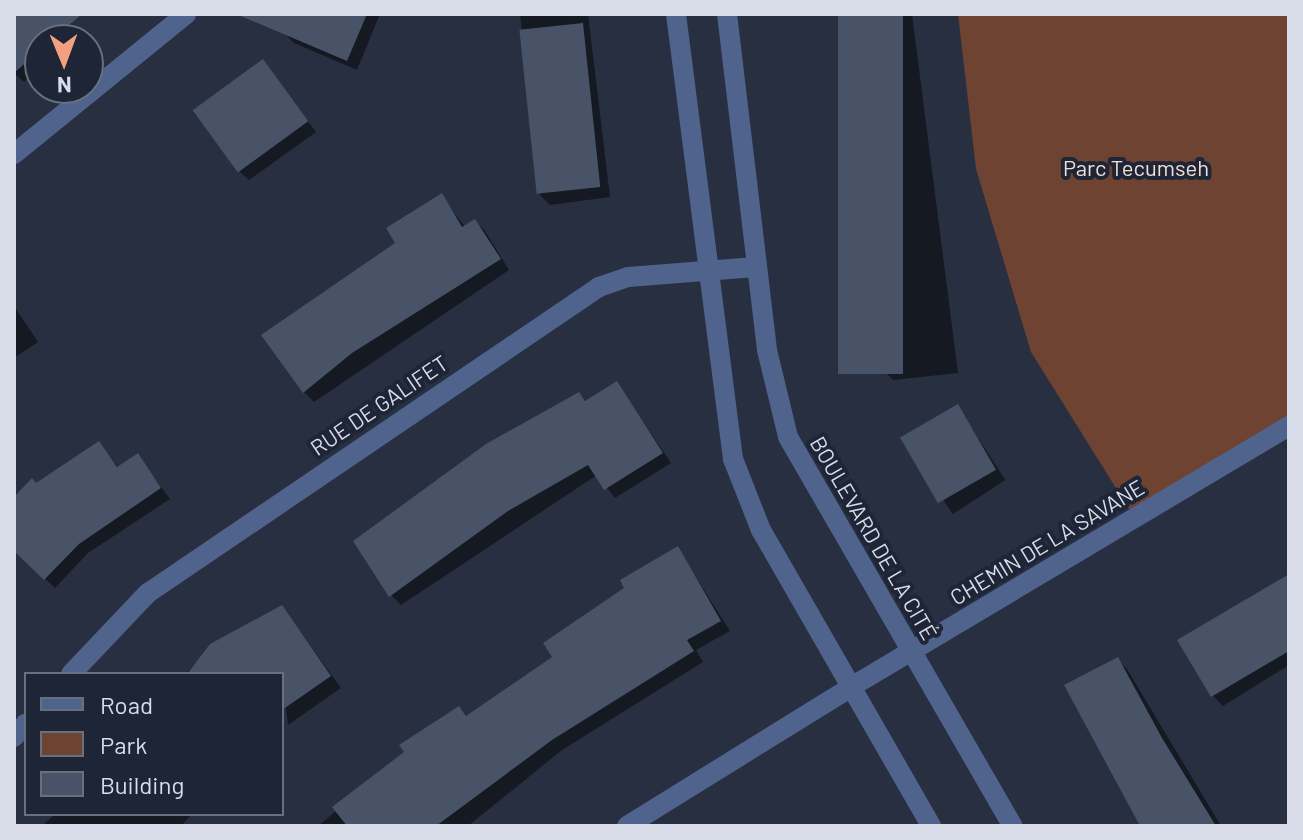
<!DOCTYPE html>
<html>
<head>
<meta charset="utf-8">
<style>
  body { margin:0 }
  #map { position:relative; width:1303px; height:840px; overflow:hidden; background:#272f41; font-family:Barlow,sans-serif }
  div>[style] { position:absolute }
  .green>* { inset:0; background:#6e4332 }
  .shadow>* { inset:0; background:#0007; transform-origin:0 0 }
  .building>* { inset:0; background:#495367; transform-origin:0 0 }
  .minor>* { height:20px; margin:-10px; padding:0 10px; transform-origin:10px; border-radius:10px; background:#50638c }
  .tertiary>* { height:20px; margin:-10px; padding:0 10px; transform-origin:10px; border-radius:10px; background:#50638c }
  span { translate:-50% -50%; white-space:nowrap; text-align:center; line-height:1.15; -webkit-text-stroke:8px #1d2537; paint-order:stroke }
  .park-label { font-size:22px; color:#f2ded5 }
  .street-label { font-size:22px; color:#d8dde9 }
  .frame { position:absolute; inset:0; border:16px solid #d8dde9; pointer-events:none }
  .legend { position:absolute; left:24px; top:672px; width:260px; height:144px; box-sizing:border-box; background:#1d2537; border:2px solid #686f7e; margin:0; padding:10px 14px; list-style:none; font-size:24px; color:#d8dde9 }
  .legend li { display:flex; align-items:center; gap:16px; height:40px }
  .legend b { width:40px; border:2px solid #686f7e }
  .north { position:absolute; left:24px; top:24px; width:80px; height:80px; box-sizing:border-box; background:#1d2537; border:2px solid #686f7e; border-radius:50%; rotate:179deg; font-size:22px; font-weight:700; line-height:32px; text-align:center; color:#d8dde9 }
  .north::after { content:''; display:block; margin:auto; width:28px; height:36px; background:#f2a07f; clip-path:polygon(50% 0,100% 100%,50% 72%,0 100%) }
</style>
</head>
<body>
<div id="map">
  <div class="green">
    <div style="clip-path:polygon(958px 14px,1289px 14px,1289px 426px,1134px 517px,1031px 352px,976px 169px)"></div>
  </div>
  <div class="shadow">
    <div style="clip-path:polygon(14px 14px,64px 14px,81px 34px,40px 40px,40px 68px,24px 82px,14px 73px)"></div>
    <div style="clip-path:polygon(292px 14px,380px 14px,357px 70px,294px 43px,284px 33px)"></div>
    <div style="clip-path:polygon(520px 14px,588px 14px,610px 197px,550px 205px,540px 195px)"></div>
    <div style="clip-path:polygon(839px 14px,912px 14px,958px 373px,893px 380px,883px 370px)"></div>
    <div style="clip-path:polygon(262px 61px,316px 132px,249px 180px,239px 171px)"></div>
    <div style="clip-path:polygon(441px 196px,465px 227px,475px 221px,485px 231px,509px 270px,314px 402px,304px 392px,398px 244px)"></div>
    <div style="clip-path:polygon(14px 306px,38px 342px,14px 358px)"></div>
    <div style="clip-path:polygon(617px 383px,671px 463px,615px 498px,597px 475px,401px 605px,391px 595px,579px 394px,587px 402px)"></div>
    <div style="left:958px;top:407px;width:87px;height:63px;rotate:57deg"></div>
    <div style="clip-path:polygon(99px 444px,119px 468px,138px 456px,170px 499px,88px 553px,55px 588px,14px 549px,14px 500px)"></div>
    <div style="clip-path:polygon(678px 549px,730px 631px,696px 650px,703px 662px,562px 750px,468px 826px,318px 826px,459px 708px,468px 717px,555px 658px)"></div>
    <div style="clip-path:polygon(1289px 581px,1289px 665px,1223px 706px,1213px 696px)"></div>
    <div style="clip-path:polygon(282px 607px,341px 688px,288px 725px,282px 674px,186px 674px,211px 646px)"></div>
    <div style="clip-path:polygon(1117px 659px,1127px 669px,1221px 826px,1148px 826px)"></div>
    <div style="clip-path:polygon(55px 814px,192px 814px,181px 826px,42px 826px)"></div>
  </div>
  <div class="building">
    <div style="clip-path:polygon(14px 14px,82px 14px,52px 40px,40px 40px,40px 50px,14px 73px)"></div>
    <div style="clip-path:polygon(236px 14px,367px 14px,347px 61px)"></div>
    <div style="left:838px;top:14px;width:65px;height:360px"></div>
    <div style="left:583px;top:23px;width:165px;height:64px;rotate:84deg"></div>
    <div style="left:263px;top:59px;width:77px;height:87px;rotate:54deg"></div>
    <div style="clip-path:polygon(442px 193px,462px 227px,475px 219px,501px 259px,352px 353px,303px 393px,261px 335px,395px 243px,386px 228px)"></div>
    <div style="clip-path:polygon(617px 381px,663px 453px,604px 490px,588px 465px,508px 511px,389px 597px,353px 541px,486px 444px,579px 392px,585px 401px)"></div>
    <div style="left:958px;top:404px;width:76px;height:67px;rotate:60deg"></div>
    <div style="clip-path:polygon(99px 441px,117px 467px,138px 453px,161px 488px,79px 544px,44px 580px,14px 551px,14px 497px,32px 478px,36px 483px)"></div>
    <div style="clip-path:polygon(678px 546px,721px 621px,687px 640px,694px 651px,552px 740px,436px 826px,347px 826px,332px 807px,404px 752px,399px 745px,459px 706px,466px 716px,552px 657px,543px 643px,624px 588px,620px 580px)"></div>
    <div style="clip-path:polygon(1289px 574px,1289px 651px,1211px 697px,1177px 640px)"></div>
    <div style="clip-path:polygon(282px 605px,331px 676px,282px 710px,282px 674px,187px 674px,210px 644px)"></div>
    <div style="clip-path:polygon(1118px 657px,1162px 738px,1216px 826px,1140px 826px,1064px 685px)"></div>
  </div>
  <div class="minor">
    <div style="left:14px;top:154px;width:222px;rotate:-39.1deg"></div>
    <div style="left:71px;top:674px;width:112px;rotate:-46.5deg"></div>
    <div style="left:148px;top:593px;width:545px;rotate:-34.16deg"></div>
    <div style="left:599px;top:287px;width:31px;rotate:-19deg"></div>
    <div style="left:628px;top:277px;width:128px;rotate:-4.5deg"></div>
    <div style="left:14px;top:737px;width:18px;rotate:-49deg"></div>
    <div style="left:627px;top:826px;width:264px;rotate:-31.8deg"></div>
  </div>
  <div class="tertiary">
    <div style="left:676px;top:14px;width:449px;rotate:82.7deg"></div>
    <div style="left:733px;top:459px;width:76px;rotate:68.5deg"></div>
    <div style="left:761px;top:530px;width:341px;rotate:60.1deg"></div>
    <div style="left:727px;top:14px;width:338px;rotate:83.2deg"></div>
    <div style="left:767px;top:350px;width:89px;rotate:76.4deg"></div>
    <div style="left:788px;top:437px;width:449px;rotate:60deg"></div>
    <div style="left:851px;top:687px;width:510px;rotate:-30.79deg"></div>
  </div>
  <div class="park-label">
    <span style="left:1136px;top:168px">Parc Tecumseh</span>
  </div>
  <div class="street-label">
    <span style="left:379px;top:405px;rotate:-34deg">RUE DE GALIFET</span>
    <span style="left:874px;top:538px;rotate:60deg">BOULEVARD DE LA CITÉ</span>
    <span style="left:1047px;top:542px;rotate:-31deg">CHEMIN DE LA SAVANE</span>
  </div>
  <div class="frame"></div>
  <ul class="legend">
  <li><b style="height:10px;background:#50638c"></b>Road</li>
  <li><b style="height:22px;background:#6e4332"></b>Park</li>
  <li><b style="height:22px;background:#495367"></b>Building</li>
  </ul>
  <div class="north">N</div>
</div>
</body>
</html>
